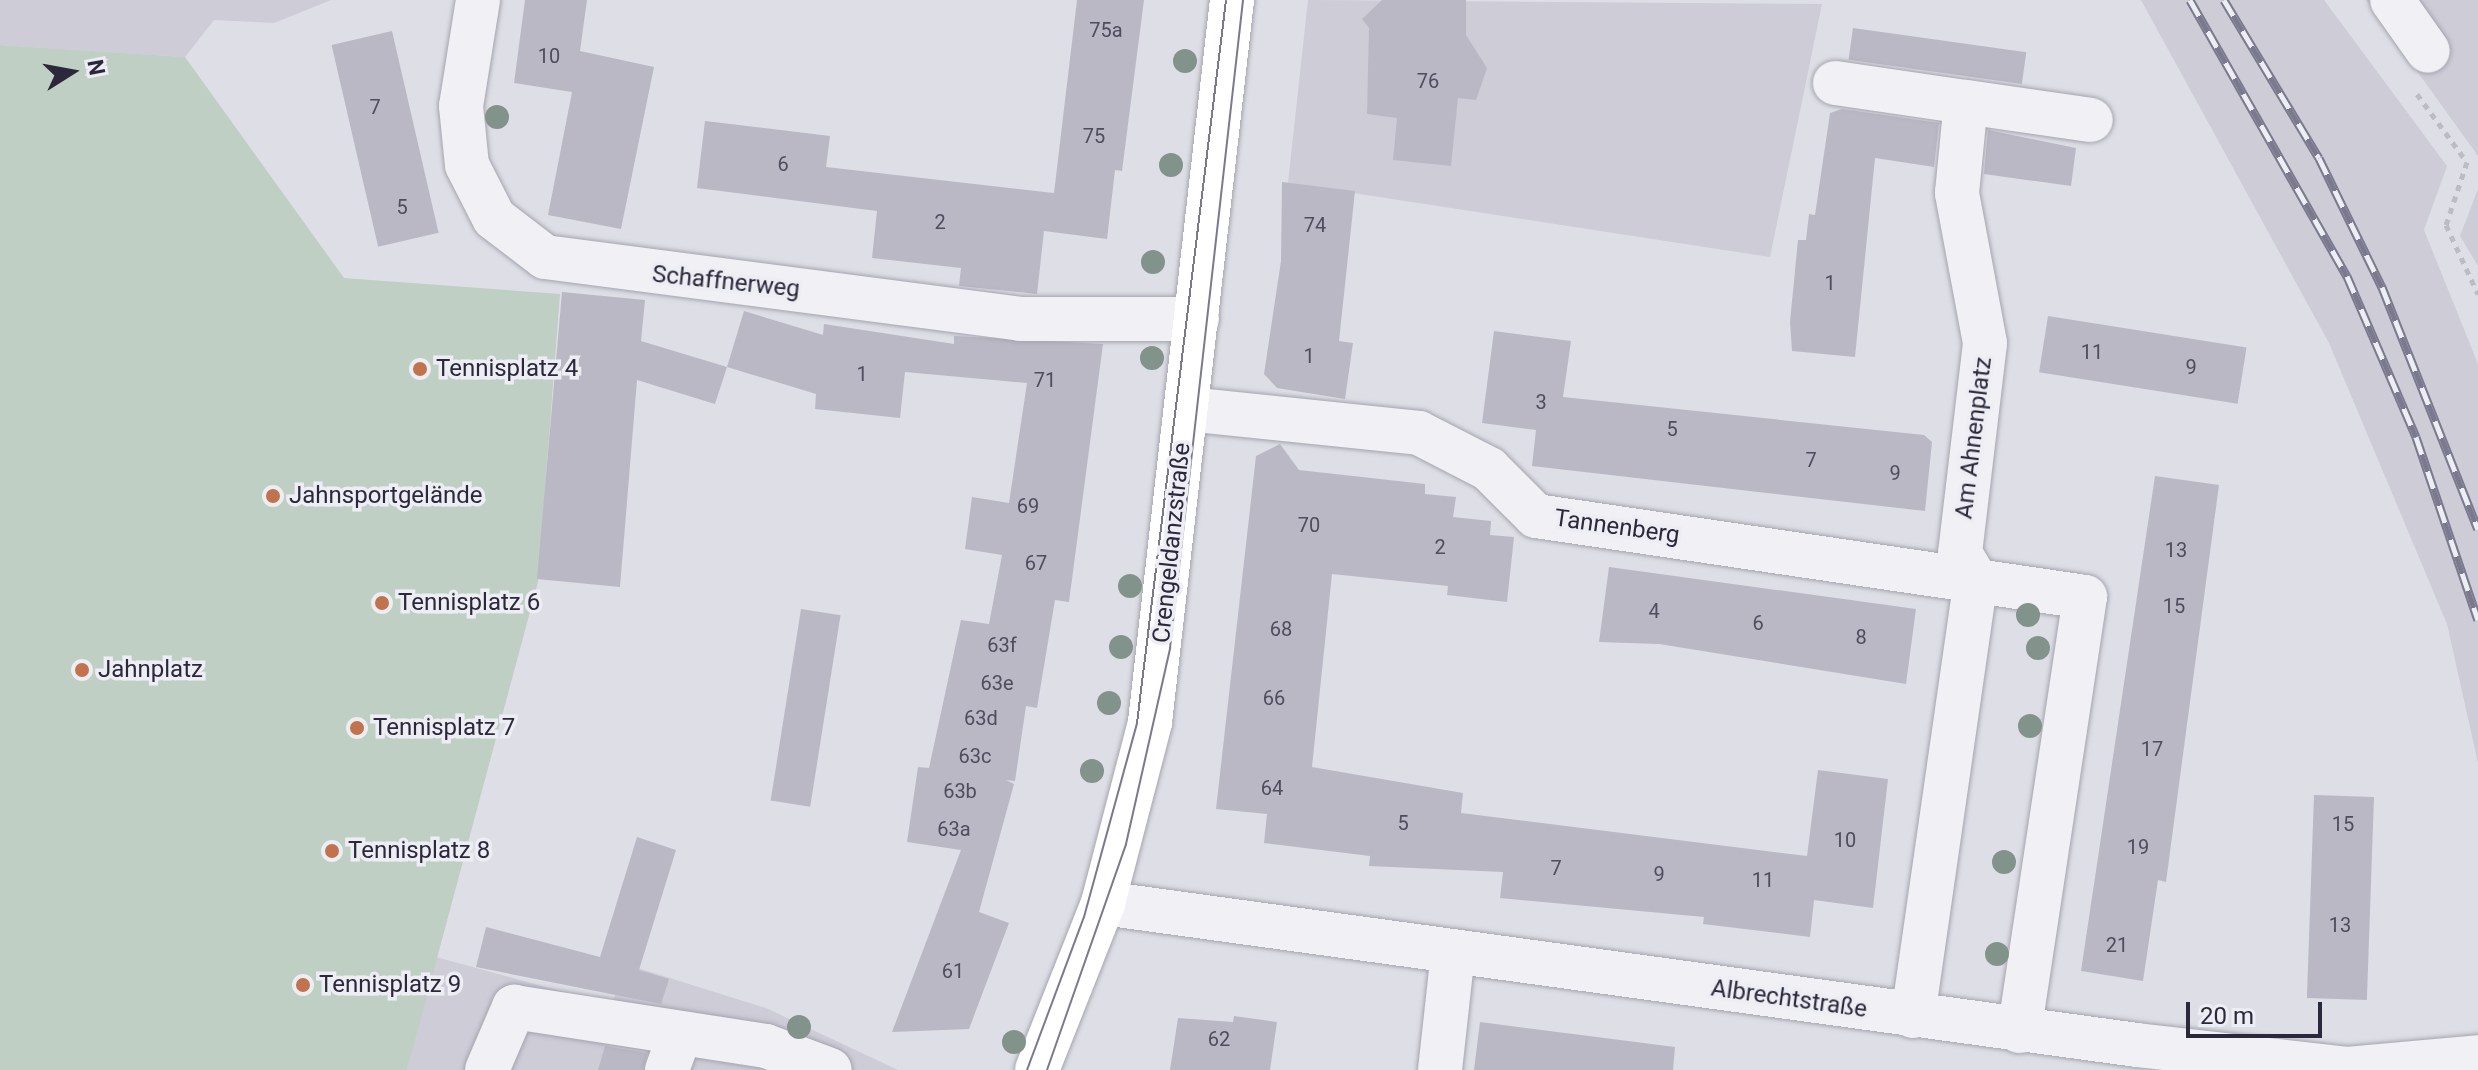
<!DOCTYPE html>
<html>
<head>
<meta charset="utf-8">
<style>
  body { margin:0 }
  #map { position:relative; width:2478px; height:1070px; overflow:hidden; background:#dedee6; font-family:Roboto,sans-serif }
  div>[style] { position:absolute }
  .built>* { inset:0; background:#cdccd7 }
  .green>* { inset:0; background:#bfcfc3 }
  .building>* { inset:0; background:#bab8c5; transform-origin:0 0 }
  .path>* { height:5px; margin-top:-2.5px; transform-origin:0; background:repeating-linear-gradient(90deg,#bdbcc5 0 6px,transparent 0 12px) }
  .roads { filter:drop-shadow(0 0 2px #a5a4af) drop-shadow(0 0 2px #a5a4af) }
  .minor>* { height:44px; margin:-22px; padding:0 22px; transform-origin:22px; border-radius:22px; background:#f0f0f5 }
  .major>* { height:44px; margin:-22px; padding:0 22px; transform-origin:22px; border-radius:22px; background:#fff }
  .tram>* { height:2px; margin:-1px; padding:0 1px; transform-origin:1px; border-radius:1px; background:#7b798e }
  .rail>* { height:9px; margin-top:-4.5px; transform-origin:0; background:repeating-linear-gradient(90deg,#ededf4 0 18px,#7b798e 0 36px); box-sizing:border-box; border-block:2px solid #7b798e }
  .trees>* { width:24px; height:24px; margin:-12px; border-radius:50%; background:#82938b }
  .dots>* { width:22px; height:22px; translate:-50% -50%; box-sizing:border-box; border:4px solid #ededf4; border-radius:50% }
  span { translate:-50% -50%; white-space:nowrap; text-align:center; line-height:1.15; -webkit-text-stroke:7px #ededf4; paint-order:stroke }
  .number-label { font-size:20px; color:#4f4c5e }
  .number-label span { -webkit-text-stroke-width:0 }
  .street-label { font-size:24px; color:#2b283b }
  .poi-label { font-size:24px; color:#2b283b }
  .left { translate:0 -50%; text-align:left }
  .north { position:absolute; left:32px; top:32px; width:80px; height:80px; -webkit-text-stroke:6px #ededf4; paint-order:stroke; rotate:79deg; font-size:22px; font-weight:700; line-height:32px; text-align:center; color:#2b283b }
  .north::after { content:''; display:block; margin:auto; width:28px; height:36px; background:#2b283b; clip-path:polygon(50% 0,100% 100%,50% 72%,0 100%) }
  .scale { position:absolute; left:2186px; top:1002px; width:136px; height:36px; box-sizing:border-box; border:4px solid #2b283b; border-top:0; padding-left:10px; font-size:24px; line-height:28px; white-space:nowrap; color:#2b283b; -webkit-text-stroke:6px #ededf4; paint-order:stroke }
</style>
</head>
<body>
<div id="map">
  <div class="built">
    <div style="clip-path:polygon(0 0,331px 0,274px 23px,214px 20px,185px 57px,0 45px)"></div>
    <div style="clip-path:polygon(1308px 0,1822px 4px,1770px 257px,1288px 183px)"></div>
    <div style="clip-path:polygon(2141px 0,2324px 0,2447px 166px,2424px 230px,2478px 364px,2478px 763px,2447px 624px,2329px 343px)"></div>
    <div style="clip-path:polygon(2366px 0,2478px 0,2478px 156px)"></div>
    <div style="clip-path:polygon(2478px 189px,2478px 266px,2460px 236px)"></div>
    <div style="clip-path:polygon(436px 957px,612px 1005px,625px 964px,766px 1008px,898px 1070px,407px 1070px)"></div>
  </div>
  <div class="green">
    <div style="clip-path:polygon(0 45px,185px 57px,344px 278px,560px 294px,538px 582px,407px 1070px,0 1070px)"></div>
  </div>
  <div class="building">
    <div style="clip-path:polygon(525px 0,587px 0,580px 51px,654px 67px,621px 229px,548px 215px,572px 92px,514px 83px)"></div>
    <div style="clip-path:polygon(1077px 0,1144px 0,1122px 171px,1115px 170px,1107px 239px,1044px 231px,1037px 294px,959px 286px,961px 268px,872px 258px,877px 211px,697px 188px,705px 121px,830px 136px,826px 167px,1054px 193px)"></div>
    <div style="clip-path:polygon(1382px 0,1466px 0,1466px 35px,1487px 68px,1476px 100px,1458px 98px,1451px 166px,1393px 160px,1397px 118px,1367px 114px,1369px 28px,1362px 19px)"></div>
    <div style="left:1853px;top:28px;width:175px;height:32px;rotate:8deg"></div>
    <div style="left:392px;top:31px;width:207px;height:62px;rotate:77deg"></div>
    <div style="clip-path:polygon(1842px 109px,1939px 123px,1934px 167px,1875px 158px,1855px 357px,1792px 351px,1790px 322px,1798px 240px,1806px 240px,1809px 214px,1815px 215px,1830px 113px)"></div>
    <div style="clip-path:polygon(1988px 130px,2076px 148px,2071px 186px,1984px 174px)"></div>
    <div style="clip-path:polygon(1282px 182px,1355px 191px,1339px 341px,1353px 343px,1345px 399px,1277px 388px,1264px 374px,1281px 261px)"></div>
    <div style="clip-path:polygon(562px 292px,645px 300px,641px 341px,727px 367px,715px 404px,637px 380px,620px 587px,537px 579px)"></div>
    <div style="clip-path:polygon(744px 311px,823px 335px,824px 324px,954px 344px,954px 336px,1103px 344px,1069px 602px,1055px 600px,1037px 708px,1026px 706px,1015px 781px,1006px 780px,1014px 784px,979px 912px,1009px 923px,969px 1029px,892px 1032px,961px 850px,907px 842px,918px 767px,929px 768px,961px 620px,989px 624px,1002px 555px,965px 549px,972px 497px,1009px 503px,1027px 383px,905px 372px,900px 418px,815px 409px,816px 394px,727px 367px)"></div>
    <div style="left:2048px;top:316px;width:201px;height:57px;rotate:9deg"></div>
    <div style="clip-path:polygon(1494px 331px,1571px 341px,1563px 397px,1924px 435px,1932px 442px,1925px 511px,1532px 466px,1536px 430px,1482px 423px)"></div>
    <div style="clip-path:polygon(1280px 444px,1299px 470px,1425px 484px,1425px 494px,1456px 497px,1453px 517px,1491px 521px,1490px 535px,1514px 537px,1507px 602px,1447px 595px,1448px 586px,1332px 574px,1312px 767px,1463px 793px,1461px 813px,1807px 856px,1818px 770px,1888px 779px,1873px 908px,1814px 900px,1810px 937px,1703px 924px,1704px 917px,1500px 898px,1503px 872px,1369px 866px,1370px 856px,1264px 843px,1267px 814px,1216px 809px,1256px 456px)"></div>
    <div style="clip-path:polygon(2155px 476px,2219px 485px,2166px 882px,2158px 880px,2143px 981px,2081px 971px)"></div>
    <div style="clip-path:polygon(1609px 567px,1916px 609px,1906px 684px,1659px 644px,1599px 642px)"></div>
    <div style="left:801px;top:609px;width:40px;height:194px;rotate:9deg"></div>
    <div style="left:2314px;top:795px;width:60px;height:203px;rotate:2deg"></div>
    <div style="clip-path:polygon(637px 837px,676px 850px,639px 970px,669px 979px,661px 1004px,476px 967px,486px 927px,600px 957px)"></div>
    <div style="clip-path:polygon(1234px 1016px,1277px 1022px,1270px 1070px,1170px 1070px,1178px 1018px,1233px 1022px)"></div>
    <div style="clip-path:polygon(1480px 1022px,1675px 1047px,1673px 1070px,1474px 1070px)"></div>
    <div style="clip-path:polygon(605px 1046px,647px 1053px,643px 1070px,598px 1070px)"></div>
  </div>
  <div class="path">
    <div style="left:2417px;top:94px;width:84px;rotate:53.7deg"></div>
    <div style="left:2467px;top:162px;width:66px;rotate:108.4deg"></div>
    <div style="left:2446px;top:225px;width:76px;rotate:65.1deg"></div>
    <div style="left:37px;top:1069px;width:1px;rotate:90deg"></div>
  </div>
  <div class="roads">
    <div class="minor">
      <div style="left:478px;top:0;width:107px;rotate:99.1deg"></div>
      <div style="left:461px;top:106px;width:59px;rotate:84.2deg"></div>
      <div style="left:467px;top:165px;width:59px;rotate:63deg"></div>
      <div style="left:494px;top:218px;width:64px;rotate:37.4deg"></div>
      <div style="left:545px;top:257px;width:479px;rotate:7.4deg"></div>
      <div style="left:1020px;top:319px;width:177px"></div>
      <div style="left:2392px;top:0;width:62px;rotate:54.8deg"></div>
      <div style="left:1835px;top:83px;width:132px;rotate:8.3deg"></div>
      <div style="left:1187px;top:409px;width:233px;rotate:5.9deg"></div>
      <div style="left:1419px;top:433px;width:79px;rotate:27.2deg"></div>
      <div style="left:1489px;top:469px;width:66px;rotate:45deg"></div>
      <div style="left:1536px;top:516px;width:555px;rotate:8.39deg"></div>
      <div style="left:2085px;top:597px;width:439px;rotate:98.6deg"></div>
      <div style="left:1103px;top:903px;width:1044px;rotate:7.82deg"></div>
      <div style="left:2137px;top:1045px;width:211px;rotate:6.5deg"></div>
      <div style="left:2347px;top:1069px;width:132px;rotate:-5.2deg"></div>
      <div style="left:1913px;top:1016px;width:441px;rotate:-81.8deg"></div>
      <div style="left:1976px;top:580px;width:31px;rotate:-121deg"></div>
      <div style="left:1960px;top:553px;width:211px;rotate:-83.2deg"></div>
      <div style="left:1985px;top:343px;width:153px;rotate:-100.6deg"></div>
      <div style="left:1957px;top:193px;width:91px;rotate:-84.4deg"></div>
      <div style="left:1966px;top:102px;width:126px;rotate:8.2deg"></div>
      <div style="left:487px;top:1070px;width:69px;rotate:-66.8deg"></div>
      <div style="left:514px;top:1007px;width:255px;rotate:8.8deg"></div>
      <div style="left:766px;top:1046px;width:68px;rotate:20.6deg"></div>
      <div style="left:667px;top:1070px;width:38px;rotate:-70deg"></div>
      <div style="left:1440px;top:1070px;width:118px;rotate:-83.7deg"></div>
    </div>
    <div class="major">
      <div style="left:1037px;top:1070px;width:180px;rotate:-68.4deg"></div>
      <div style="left:1103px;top:903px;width:187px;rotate:-75.4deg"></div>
      <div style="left:1150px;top:722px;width:727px;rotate:-83.52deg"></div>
    </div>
  </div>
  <div class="tram">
    <div style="left:1027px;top:1070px;width:163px;rotate:-69.6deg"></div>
    <div style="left:1084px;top:917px;width:201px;rotate:-74.7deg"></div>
    <div style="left:1137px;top:723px;width:728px;rotate:-82.98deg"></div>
    <div style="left:1047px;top:1070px;width:239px;rotate:-70.7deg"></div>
    <div style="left:1126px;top:844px;width:201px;rotate:-77.3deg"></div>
    <div style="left:1170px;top:648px;width:652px;rotate:-83.57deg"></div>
  </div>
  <div class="rail">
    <div style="left:2190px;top:0;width:318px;rotate:60.4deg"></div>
    <div style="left:2347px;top:276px;width:175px;rotate:66.8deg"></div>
    <div style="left:2416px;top:437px;width:193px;rotate:71.3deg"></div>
    <div style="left:2224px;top:0;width:184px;rotate:59deg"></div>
    <div style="left:2319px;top:158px;width:144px;rotate:64deg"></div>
    <div style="left:2382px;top:287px;width:260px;rotate:68.4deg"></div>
  </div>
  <div class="trees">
    <div style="left:1185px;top:61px"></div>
    <div style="left:497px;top:117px"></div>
    <div style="left:1171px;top:165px"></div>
    <div style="left:1153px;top:262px"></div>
    <div style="left:1152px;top:358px"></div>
    <div style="left:1130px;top:586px"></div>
    <div style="left:2028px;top:615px"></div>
    <div style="left:1121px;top:647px"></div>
    <div style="left:2038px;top:648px"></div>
    <div style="left:1109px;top:703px"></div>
    <div style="left:2030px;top:726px"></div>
    <div style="left:1092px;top:771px"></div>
    <div style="left:2004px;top:862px"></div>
    <div style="left:1997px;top:954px"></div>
    <div style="left:799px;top:1027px"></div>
    <div style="left:1014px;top:1042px"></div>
  </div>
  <div class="dots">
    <div style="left:420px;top:369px;background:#c0734d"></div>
    <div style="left:273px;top:496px;background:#c0734d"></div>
    <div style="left:382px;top:603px;background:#c0734d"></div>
    <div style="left:82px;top:670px;background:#c0734d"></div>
    <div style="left:357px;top:728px;background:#c0734d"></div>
    <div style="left:332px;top:851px;background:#c0734d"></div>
    <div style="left:303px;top:985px;background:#c0734d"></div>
  </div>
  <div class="number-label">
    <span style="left:1106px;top:30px">75a</span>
    <span style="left:549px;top:56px">10</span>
    <span style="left:1428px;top:81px">76</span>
    <span style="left:375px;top:107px">7</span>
    <span style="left:1094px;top:136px">75</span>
    <span style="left:783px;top:164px">6</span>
    <span style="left:402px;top:207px">5</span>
    <span style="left:940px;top:222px">2</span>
    <span style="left:1315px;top:225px">74</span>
    <span style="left:1830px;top:283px">1</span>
    <span style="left:2092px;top:352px">11</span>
    <span style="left:1309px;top:356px">1</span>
    <span style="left:2191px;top:367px">9</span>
    <span style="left:862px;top:374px">1</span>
    <span style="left:1045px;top:380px">71</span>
    <span style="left:1541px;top:402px">3</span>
    <span style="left:1672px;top:429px">5</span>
    <span style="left:1811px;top:460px">7</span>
    <span style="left:1895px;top:473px">9</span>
    <span style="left:1028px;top:506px">69</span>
    <span style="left:1309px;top:525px">70</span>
    <span style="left:1440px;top:547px">2</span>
    <span style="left:2176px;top:550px">13</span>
    <span style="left:1036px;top:563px">67</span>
    <span style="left:2174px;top:606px">15</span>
    <span style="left:1654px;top:611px">4</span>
    <span style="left:1758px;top:623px">6</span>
    <span style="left:1281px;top:629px">68</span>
    <span style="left:1861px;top:637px">8</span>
    <span style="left:1002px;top:645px">63f</span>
    <span style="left:997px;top:683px">63e</span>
    <span style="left:1274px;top:698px">66</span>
    <span style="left:981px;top:718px">63d</span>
    <span style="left:2152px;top:749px">17</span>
    <span style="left:975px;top:756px">63c</span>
    <span style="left:1272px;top:788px">64</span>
    <span style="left:960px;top:791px">63b</span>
    <span style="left:1403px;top:823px">5</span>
    <span style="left:2343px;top:824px">15</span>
    <span style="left:954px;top:829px">63a</span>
    <span style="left:1845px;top:840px">10</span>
    <span style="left:2138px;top:847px">19</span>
    <span style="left:1556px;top:868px">7</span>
    <span style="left:1659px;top:874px">9</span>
    <span style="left:1763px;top:880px">11</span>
    <span style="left:2340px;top:925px">13</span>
    <span style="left:2117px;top:945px">21</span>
    <span style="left:953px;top:971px">61</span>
    <span style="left:1219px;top:1039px">62</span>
  </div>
  <div class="street-label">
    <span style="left:726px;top:282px;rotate:6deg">Schaffnerweg</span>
    <span style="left:1974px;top:438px;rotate:-83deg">Am Ahnenplatz</span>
    <span style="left:1617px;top:527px;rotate:8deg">Tannenberg</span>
    <span style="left:1172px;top:543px;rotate:-84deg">Crengeldanzstraße</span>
    <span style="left:1789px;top:999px;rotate:8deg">Albrechtstraße</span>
  </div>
  <div class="poi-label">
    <span class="left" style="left:436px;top:369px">Tennisplatz 4</span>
    <span class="left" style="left:289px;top:496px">Jahnsportgelände</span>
    <span class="left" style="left:398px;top:603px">Tennisplatz 6</span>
    <span class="left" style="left:98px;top:670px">Jahnplatz</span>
    <span class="left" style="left:373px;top:728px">Tennisplatz 7</span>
    <span class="left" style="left:348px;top:851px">Tennisplatz 8</span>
    <span class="left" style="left:319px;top:985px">Tennisplatz 9</span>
  </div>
  <div class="north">N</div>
  <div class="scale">20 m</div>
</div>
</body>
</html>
